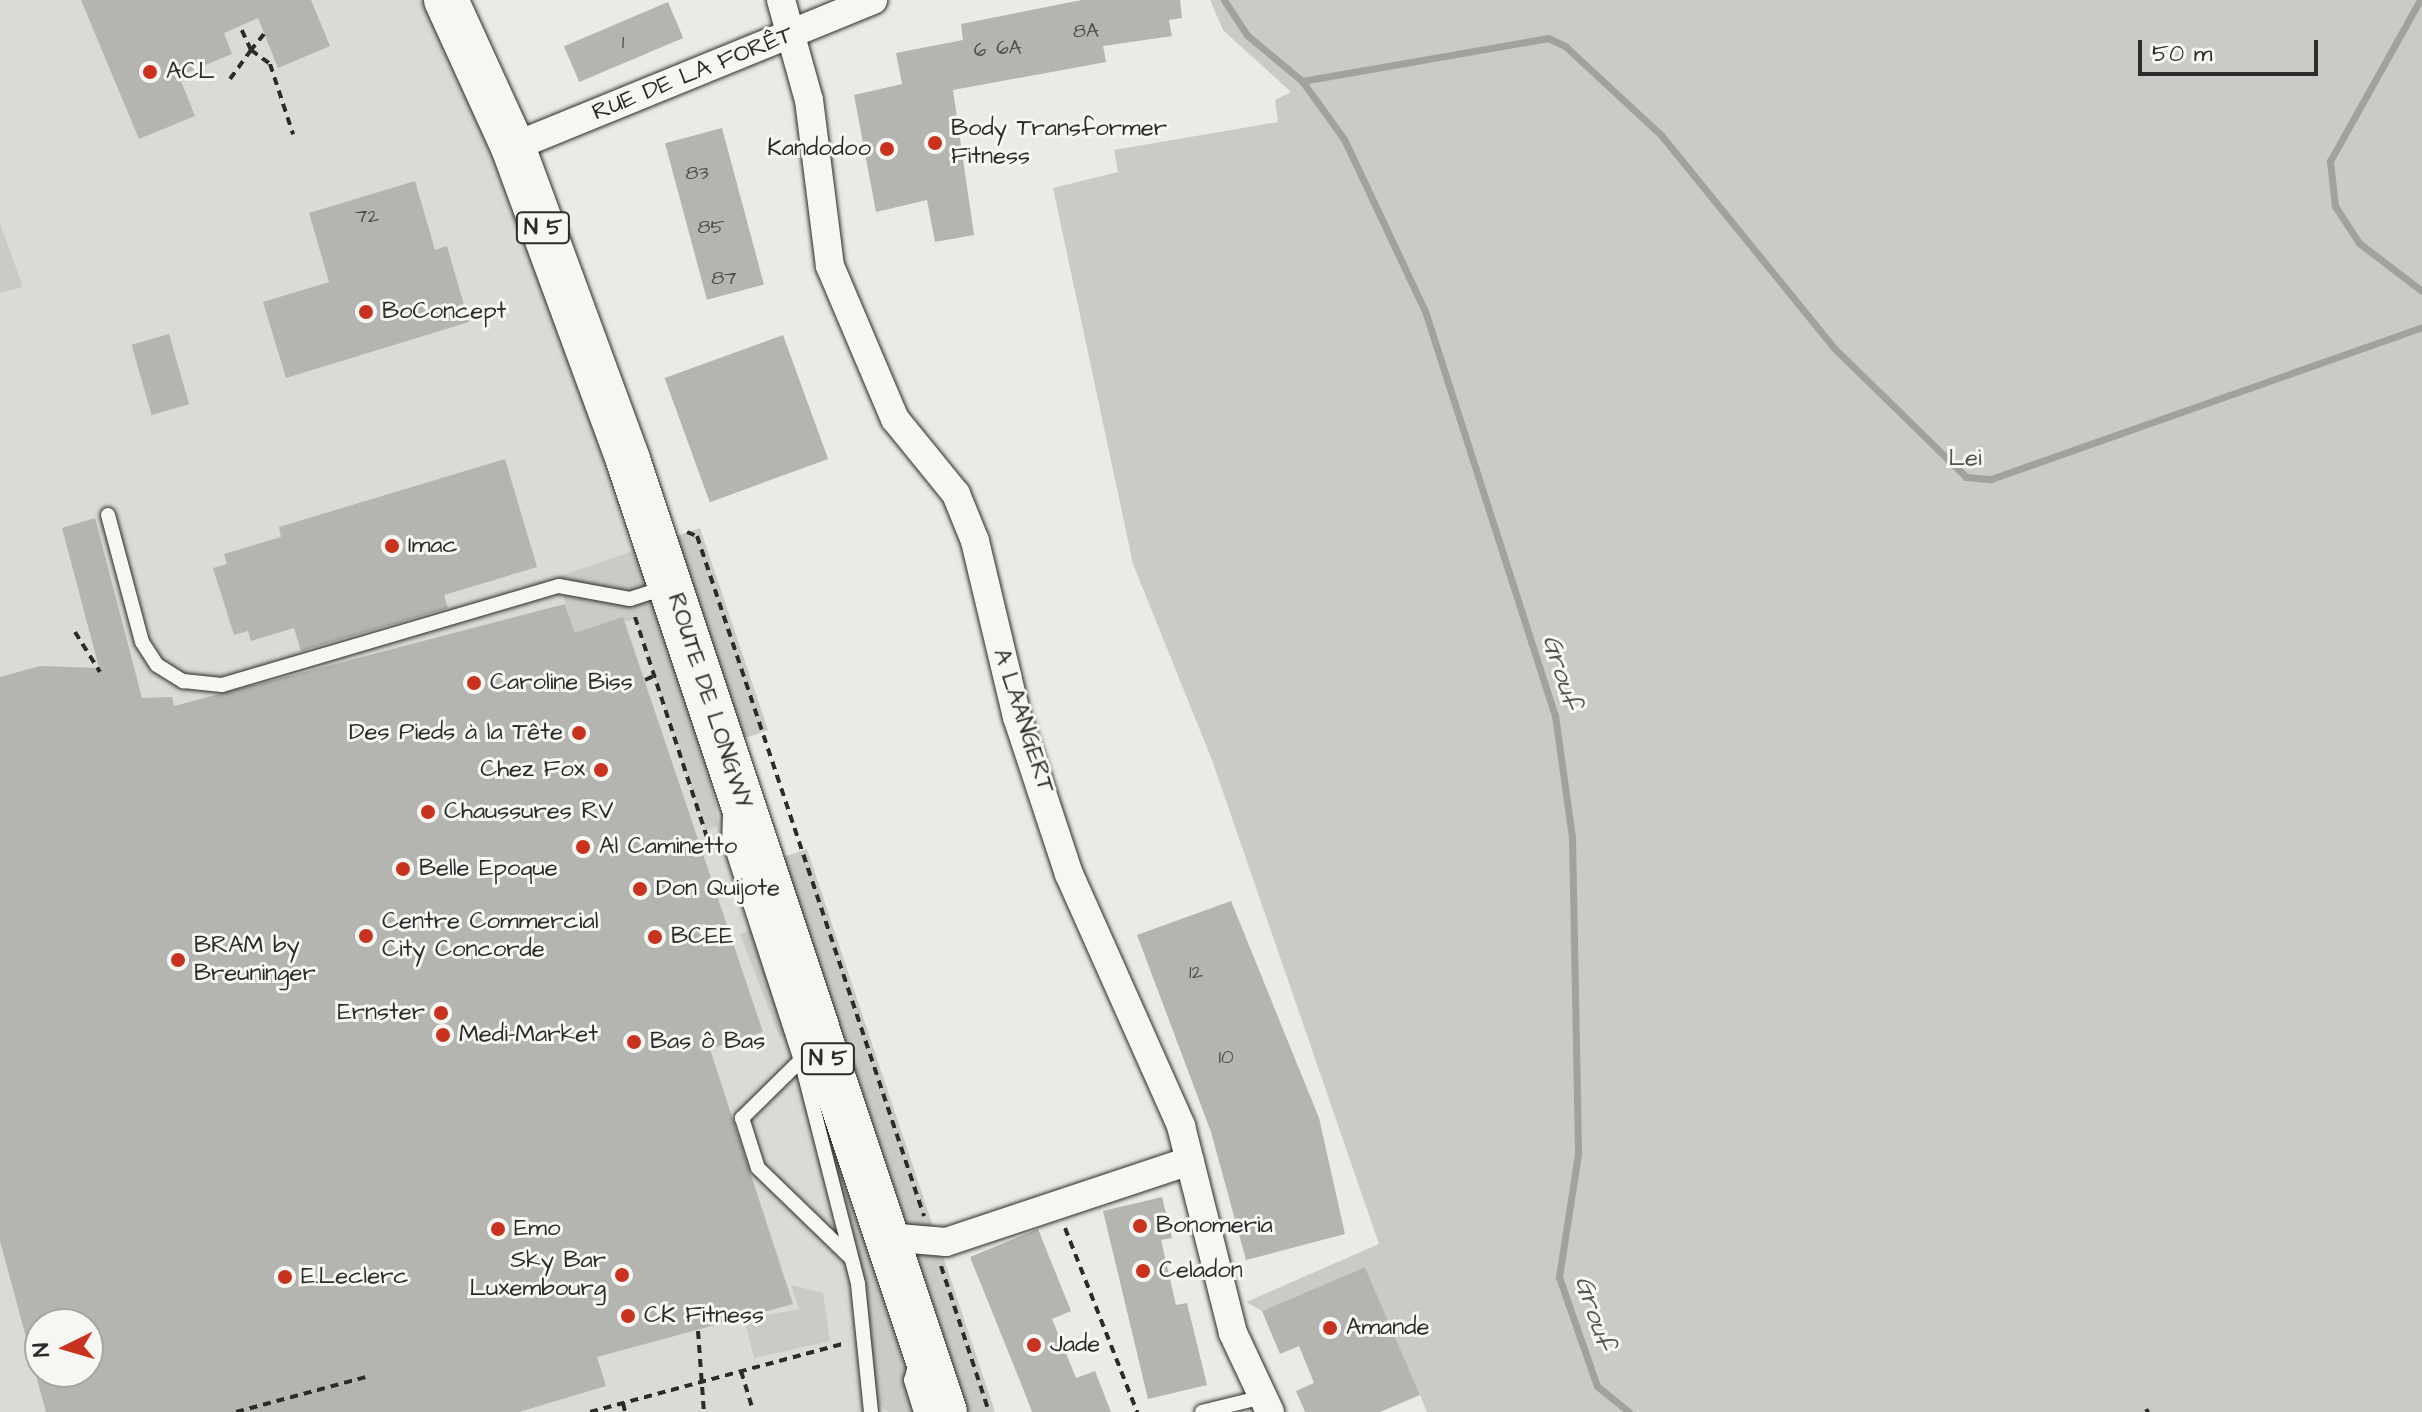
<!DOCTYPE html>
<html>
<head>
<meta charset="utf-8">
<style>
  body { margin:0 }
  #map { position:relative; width:2422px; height:1412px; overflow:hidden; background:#eaeae6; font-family:"Architects Daughter",sans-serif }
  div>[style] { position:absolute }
  .built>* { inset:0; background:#dadad6 }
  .green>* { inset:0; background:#cacac7 }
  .stream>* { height:7px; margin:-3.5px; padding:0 3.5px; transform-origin:3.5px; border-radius:3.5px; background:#a1a19e }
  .building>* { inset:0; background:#b4b4b1; transform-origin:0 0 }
  .path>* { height:4px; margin-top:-2px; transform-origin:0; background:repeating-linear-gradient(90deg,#2b2b2b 0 8px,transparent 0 14px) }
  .roads { filter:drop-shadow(0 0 2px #2b2b2b) drop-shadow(0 0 2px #2b2b2b) }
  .lane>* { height:14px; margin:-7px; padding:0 7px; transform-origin:7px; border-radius:7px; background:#f6f6f2 }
  .street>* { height:28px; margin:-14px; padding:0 14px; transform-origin:14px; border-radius:14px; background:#f6f6f2 }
  .primary>* { height:44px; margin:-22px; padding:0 22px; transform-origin:22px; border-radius:22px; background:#f6f6f2 }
  .dots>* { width:22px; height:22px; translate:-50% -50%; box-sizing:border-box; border:4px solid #f6f6f2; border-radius:50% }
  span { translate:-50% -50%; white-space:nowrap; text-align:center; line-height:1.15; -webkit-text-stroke:6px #f6f6f2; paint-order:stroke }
  .number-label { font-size:20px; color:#4d4d4c }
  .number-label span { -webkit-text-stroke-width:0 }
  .shield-label span { padding:2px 6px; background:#f6f6f2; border:2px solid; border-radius:6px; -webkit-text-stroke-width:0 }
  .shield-label { font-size:22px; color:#2b2b2b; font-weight:700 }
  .poi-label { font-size:24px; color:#2b2b2b }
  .left { translate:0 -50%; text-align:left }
  .right { translate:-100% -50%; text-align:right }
  .street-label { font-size:24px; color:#2b2b2b }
  .park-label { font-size:24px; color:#535352 }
  .water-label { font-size:26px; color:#545453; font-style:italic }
  .north { position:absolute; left:24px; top:1308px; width:80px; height:80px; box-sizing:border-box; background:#f6f6f2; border:2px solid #a5a5a2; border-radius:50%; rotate:265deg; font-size:22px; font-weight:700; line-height:32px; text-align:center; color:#2b2b2b }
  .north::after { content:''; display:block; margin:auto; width:28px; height:36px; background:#c8321e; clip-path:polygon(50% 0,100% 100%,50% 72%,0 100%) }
  .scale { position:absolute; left:2138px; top:40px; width:180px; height:36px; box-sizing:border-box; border:4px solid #2b2b2b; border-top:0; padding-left:10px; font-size:24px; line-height:28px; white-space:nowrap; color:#2b2b2b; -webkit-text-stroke:6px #f6f6f2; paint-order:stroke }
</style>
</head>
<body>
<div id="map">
  <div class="built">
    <div style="clip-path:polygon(evenodd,0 0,446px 0,859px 1152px,828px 1162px,858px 1284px,870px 1395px,888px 1412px,0 1412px,0 293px,23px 287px,0 223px,0 0,40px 1324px,88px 1324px,88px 1372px,40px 1372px,40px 1324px)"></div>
  </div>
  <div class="green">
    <div style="clip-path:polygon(1210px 0,2422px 0,2422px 1412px,1427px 1412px,1365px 1267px,1262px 1311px,1246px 1302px,1379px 1244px,1212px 760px,1133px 564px,1053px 188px,1118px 172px,1114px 150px,1278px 122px,1275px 100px,1291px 92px,1223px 30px)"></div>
    <div style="clip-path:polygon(0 223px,23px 287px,0 293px)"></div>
    <div style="clip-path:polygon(700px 528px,768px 730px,705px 752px,719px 826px,705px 830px,636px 619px,575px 633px,557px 577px)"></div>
    <div style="clip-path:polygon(807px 849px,995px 1412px,888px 1412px,870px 1396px,858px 1284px,827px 1162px,858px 1152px,763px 864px)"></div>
    <div style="clip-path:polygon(753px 929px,788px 1035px,780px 1038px,740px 934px)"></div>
    <div style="clip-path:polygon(791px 1285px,823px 1293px,830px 1341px,754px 1358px,744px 1319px,799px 1309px)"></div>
  </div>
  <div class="stream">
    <div style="left:1224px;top:0;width:42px;rotate:56.7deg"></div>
    <div style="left:1247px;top:35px;width:72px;rotate:39.9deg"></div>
    <div style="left:1302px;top:81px;width:72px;rotate:54.1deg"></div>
    <div style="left:1344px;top:139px;width:190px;rotate:64.8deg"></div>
    <div style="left:1425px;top:311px;width:424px;rotate:72.2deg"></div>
    <div style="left:1555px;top:715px;width:123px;rotate:82.1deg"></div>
    <div style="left:1572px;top:837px;width:317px;rotate:88.9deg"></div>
    <div style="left:1578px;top:1154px;width:124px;rotate:98.8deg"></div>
    <div style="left:1559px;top:1277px;width:115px;rotate:70.8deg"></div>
    <div style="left:1597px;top:1386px;width:41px;rotate:39.1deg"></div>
    <div style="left:2420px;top:0;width:184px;rotate:119.2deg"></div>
    <div style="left:2330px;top:161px;width:45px;rotate:83.7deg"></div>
    <div style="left:2335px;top:206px;width:44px;rotate:57deg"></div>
    <div style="left:2359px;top:243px;width:79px;rotate:37.3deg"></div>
    <div style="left:1302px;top:81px;width:250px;rotate:-9.9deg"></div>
    <div style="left:1548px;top:38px;width:19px;rotate:25deg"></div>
    <div style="left:1565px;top:46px;width:131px;rotate:42.8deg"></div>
    <div style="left:1661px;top:135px;width:273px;rotate:50.9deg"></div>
    <div style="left:1833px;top:347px;width:186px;rotate:44.3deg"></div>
    <div style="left:1966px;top:477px;width:25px;rotate:5deg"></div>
    <div style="left:1991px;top:479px;width:457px;rotate:-19.4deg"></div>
  </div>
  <div class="building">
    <div style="clip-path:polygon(81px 0,311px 0,330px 46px,278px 68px,258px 18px,224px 33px,232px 54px,179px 76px,195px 116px,139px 139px)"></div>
    <div style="clip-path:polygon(1082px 0,1180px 0,1182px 18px,1169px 20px,1172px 36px,1103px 46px,1106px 62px,953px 90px,974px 235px,935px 242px,927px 200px,876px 212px,854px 95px,902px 84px,896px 53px,963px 40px,961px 24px)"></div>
    <div style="left:668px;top:2px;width:39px;height:113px;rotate:67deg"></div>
    <div style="left:722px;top:128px;width:162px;height:59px;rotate:75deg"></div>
    <div style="clip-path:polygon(415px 181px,435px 250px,447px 246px,469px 322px,286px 378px,263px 302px,329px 282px,309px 213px)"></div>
    <div style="left:169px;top:334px;width:73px;height:39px;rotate:74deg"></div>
    <div style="left:783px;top:335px;width:132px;height:126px;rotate:70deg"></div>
    <div style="clip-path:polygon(505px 459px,537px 567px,444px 595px,448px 608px,301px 651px,294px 628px,251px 641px,248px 631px,234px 635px,213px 568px,227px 564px,224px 554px,281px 537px,279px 527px)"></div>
    <div style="clip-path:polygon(95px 518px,142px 698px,172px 697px,174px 706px,565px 604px,575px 633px,623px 617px,763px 1032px,710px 1049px,793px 1304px,597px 1357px,606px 1386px,519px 1412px,46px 1412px,35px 1372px,88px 1372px,88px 1324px,40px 1324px,40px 1366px,34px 1367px,0 1241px,0 677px,40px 666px,99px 668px,62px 528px)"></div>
    <div style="clip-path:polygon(1231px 901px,1319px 1118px,1345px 1234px,1246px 1260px,1211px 1132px,1137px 935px)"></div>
    <div style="clip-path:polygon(1162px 1197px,1172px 1238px,1161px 1240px,1176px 1305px,1187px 1303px,1207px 1385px,1148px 1399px,1103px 1211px)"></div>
    <div style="clip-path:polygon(1038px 1229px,1071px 1311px,1052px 1319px,1076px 1378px,1095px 1371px,1111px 1412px,1032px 1412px,1024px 1391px,970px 1257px)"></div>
    <div style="clip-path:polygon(1365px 1267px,1420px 1395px,1380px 1412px,1305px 1412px,1296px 1391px,1314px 1383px,1299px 1346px,1280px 1354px,1262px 1311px)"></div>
  </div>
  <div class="path">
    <div style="left:264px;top:34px;width:21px;rotate:129deg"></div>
    <div style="left:251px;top:50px;width:24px;rotate:36deg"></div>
    <div style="left:270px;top:64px;width:74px;rotate:71.8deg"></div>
    <div style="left:230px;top:79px;width:36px;rotate:-54deg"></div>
    <div style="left:251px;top:50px;width:26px;rotate:-115deg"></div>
    <div style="left:687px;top:532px;width:11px;rotate:22deg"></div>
    <div style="left:697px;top:536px;width:717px;rotate:71.54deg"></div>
    <div style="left:635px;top:617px;width:235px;rotate:71.9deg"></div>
    <div style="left:75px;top:632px;width:47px;rotate:58deg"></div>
    <div style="left:645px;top:680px;width:10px;rotate:-24deg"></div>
    <div style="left:703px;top:852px;width:9px;rotate:-21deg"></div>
    <div style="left:1065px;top:1228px;width:198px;rotate:68.6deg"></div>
    <div style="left:941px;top:1266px;width:154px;rotate:71.8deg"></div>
    <div style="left:698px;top:1331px;width:81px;rotate:85.8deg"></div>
    <div style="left:741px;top:1371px;width:39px;rotate:73deg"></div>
    <div style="left:623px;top:1403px;width:9px;rotate:77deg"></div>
    <div style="left:2146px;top:1409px;width:4px;rotate:56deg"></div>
    <div style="left:236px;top:1412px;width:135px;rotate:-15.1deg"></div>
    <div style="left:590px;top:1412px;width:265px;rotate:-15.1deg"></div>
  </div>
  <div class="roads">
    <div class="lane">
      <div style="left:108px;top:515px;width:131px;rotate:75deg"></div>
      <div style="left:142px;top:642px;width:27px;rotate:57deg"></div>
      <div style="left:157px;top:665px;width:31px;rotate:32deg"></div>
      <div style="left:183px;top:681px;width:39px;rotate:6deg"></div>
      <div style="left:222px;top:685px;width:351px;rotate:-16.4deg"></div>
      <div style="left:559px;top:586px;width:72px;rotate:10.4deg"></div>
      <div style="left:630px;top:599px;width:38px;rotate:-18deg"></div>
      <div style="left:730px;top:816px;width:23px;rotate:92deg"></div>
      <div style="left:729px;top:839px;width:232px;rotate:72deg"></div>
      <div style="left:801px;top:1060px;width:231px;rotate:75.7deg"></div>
      <div style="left:858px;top:1284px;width:129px;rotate:84.2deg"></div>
      <div style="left:801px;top:1060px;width:83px;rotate:135.5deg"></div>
      <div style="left:742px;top:1118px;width:52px;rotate:72.3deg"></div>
      <div style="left:758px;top:1168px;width:128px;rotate:44.1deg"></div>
      <div style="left:916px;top:1363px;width:18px;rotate:106deg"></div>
      <div style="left:911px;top:1380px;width:34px;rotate:73deg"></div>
      <div style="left:1202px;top:1412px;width:63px;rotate:-13.8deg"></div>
    </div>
    <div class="street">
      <div style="left:781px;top:0;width:104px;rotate:74.4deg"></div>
      <div style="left:809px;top:100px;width:167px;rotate:82.8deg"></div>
      <div style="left:830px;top:266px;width:166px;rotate:67deg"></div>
      <div style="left:895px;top:419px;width:97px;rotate:50.9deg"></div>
      <div style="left:956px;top:494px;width:51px;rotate:68deg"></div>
      <div style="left:975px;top:541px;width:181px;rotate:76.6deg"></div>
      <div style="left:1017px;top:717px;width:165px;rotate:71.7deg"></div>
      <div style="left:1069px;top:874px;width:276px;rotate:66deg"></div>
      <div style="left:1181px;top:1126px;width:213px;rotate:75.9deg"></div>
      <div style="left:1233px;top:1333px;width:87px;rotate:64.9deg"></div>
      <div style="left:513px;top:147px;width:389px;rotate:-22.2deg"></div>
      <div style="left:887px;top:1237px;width:59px;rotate:4.8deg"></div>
      <div style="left:946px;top:1242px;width:257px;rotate:-18.4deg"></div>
    </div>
    <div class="primary">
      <div style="left:446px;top:0;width:162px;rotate:65.5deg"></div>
      <div style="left:513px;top:147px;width:333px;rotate:69.8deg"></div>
      <div style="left:628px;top:460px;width:1003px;rotate:71.58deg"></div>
    </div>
  </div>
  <div class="dots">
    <div style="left:150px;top:72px;background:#c8321e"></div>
    <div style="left:935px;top:143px;background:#c8321e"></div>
    <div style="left:887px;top:149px;background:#c8321e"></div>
    <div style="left:366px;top:312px;background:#c8321e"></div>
    <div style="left:392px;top:546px;background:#c8321e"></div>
    <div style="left:474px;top:683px;background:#c8321e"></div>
    <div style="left:579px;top:733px;background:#c8321e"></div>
    <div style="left:601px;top:770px;background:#c8321e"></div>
    <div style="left:428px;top:812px;background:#c8321e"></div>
    <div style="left:583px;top:847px;background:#c8321e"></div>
    <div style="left:403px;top:869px;background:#c8321e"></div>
    <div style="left:640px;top:889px;background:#c8321e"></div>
    <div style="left:366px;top:936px;background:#c8321e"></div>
    <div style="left:655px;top:937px;background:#c8321e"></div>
    <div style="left:178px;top:960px;background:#c8321e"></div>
    <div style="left:441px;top:1013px;background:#c8321e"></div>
    <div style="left:443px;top:1035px;background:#c8321e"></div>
    <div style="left:634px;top:1042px;background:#c8321e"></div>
    <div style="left:1140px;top:1226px;background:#c8321e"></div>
    <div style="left:498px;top:1229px;background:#c8321e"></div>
    <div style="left:1143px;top:1271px;background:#c8321e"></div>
    <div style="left:622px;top:1275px;background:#c8321e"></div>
    <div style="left:285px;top:1277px;background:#c8321e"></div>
    <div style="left:628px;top:1316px;background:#c8321e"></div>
    <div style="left:1330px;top:1328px;background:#c8321e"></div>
    <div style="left:1034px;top:1345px;background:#c8321e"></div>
  </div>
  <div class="number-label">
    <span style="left:1086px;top:31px">8A</span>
    <span style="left:623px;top:42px">1</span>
    <span style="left:1009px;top:48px">6A</span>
    <span style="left:980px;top:50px">6</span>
    <span style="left:697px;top:173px">83</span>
    <span style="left:367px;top:216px">72</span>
    <span style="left:711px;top:227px">85</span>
    <span style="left:724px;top:278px">87</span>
    <span style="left:1196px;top:972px">12</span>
    <span style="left:1226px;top:1057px">10</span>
  </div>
  <div class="shield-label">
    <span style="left:543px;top:228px">N 5</span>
    <span style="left:828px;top:1059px">N 5</span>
  </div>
  <div class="poi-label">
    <span class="left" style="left:166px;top:72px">ACL</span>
    <span class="left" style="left:951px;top:143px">Body Transformer<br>Fitness</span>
    <span class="right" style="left:871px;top:149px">Kandodoo</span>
    <span class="left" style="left:382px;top:312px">BoConcept</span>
    <span class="left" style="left:408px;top:546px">Imac</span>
    <span class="left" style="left:490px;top:683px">Caroline Biss</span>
    <span class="right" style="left:563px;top:733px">Des Pieds à la Tête</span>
    <span class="right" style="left:585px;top:770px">Chez Fox</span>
    <span class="left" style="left:444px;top:812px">Chaussures RV</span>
    <span class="left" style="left:599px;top:847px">Al Caminetto</span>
    <span class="left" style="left:419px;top:869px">Belle Epoque</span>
    <span class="left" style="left:656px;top:889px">Don Quijote</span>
    <span class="left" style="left:382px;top:936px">Centre Commercial<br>City Concorde</span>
    <span class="left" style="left:671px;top:937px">BCEE</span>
    <span class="left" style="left:194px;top:960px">BRAM by<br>Breuninger</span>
    <span class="right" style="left:425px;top:1013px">Ernster</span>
    <span class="left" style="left:459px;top:1035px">Medi-Market</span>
    <span class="left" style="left:650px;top:1042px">Bas ô Bas</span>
    <span class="left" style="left:1156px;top:1226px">Bonomeria</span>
    <span class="left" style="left:514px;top:1229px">Emo</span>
    <span class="right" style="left:606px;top:1275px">Sky Bar<br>Luxembourg</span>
    <span class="left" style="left:1159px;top:1271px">Celadon</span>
    <span class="left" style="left:301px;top:1277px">E.Leclerc</span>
    <span class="left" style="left:644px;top:1316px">CK Fitness</span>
    <span class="left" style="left:1346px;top:1328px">Amande</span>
    <span class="left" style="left:1050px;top:1345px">Jade</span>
  </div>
  <div class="street-label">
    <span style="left:693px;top:74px;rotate:-22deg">RUE DE LA FORÊT</span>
    <span style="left:709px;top:701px;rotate:72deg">ROUTE DE LONGWY</span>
    <span style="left:1023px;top:721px;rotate:72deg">A LAANGERT</span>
  </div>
  <div class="park-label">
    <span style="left:1965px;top:459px">Lei</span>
  </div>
  <div class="water-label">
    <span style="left:1561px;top:672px;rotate:73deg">Grouf</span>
    <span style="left:1594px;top:1313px;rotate:72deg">Grouf</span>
  </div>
  <div class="north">N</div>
  <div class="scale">50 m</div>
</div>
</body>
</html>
